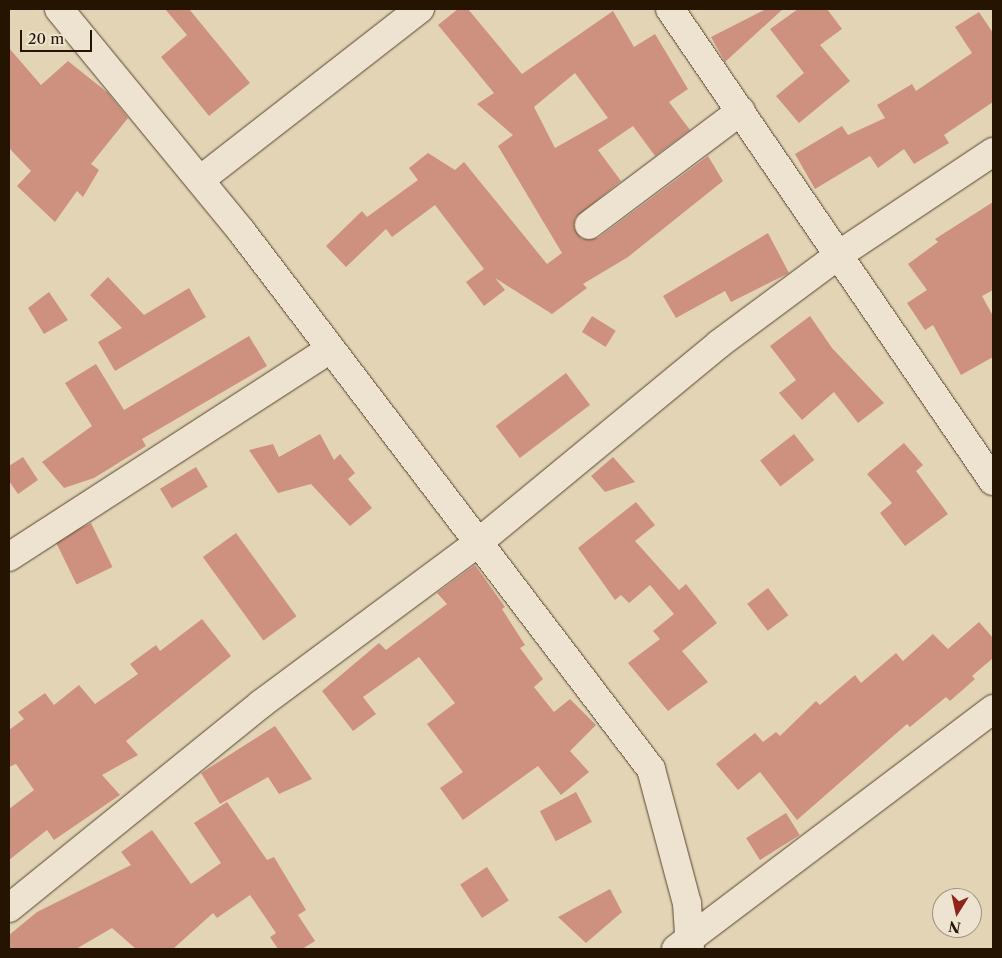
<!DOCTYPE html>
<html>
<head>
<meta charset="utf-8">
<style>
  body { margin:0 }
  #map { position:relative; width:1002px; height:958px; overflow:hidden; background:#e4d4b6; font-family:"Libre Caslon Text",serif }
  div>[style] { position:absolute }
  .building>* { inset:0; background:#ce9180; transform-origin:0 0 }
  .roads { filter:drop-shadow(0 0 1px #55442e) drop-shadow(0 0 1px #55442e) }
  .minor>* { height:28px; margin:-14px; padding:0 14px; transform-origin:14px; border-radius:14px; background:#ede3d0 }
  .tertiary>* { height:28px; margin:-14px; padding:0 14px; transform-origin:14px; border-radius:14px; background:#ede3d0 }
  span { translate:-50% -50%; white-space:nowrap; text-align:center; line-height:1.15; -webkit-text-stroke:4px #ede3d0; paint-order:stroke }
  .frame { position:absolute; inset:0; border:10px solid #251401; pointer-events:none }
  .north { position:absolute; left:932px; top:888px; width:50px; height:50px; box-sizing:border-box; background:#ede3d0; border:1px solid #9d907d; border-radius:50%; rotate:190deg; font-size:14px; font-weight:700; line-height:20px; text-align:center; color:#251401 }
  .north::after { content:''; display:block; margin:auto; width:18px; height:22px; background:#8f2418; clip-path:polygon(50% 0,100% 100%,50% 72%,0 100%) }
  .scale { position:absolute; left:20px; top:30px; width:72px; height:22px; box-sizing:border-box; border:2px solid #251401; border-top:0; padding-left:6px; font-size:15px; line-height:18px; white-space:nowrap; color:#251401; -webkit-text-stroke:4px #ede3d0; paint-order:stroke }
</style>
</head>
<body>
<div id="map">
  <div class="building">
    <div style="clip-path:polygon(165px 9px,189px 9px,250px 83px,209px 116px,161px 57px,187px 35px)"></div>
    <div style="clip-path:polygon(evenodd,458px 9px,468px 9px,522px 74px,613px 11px,634px 47px,655px 34px,688px 89px,669px 102px,690px 130px,655px 156px,633px 126px,598px 150px,621px 181px,575px 218px,574px 227px,582px 239px,598px 238px,708px 156px,723px 181px,628px 257px,583px 284px,587px 288px,552px 314px,495px 278px,505px 290px,484px 306px,466px 282px,484px 269px,435px 205px,392px 237px,386px 229px,346px 267px,326px 246px,362px 211px,367px 217px,418px 180px,409px 168px,428px 153px,455px 170px,464px 162px,547px 264px,562px 253px,498px 146px,513px 135px,477px 104px,494px 93px,438px 25px,458px 9px,575px 73px,608px 118px,555px 148px,534px 107px,575px 73px)"></div>
    <div style="clip-path:polygon(766px 9px,783px 9px,725px 62px,711px 37px)"></div>
    <div style="clip-path:polygon(798px 9px,827px 9px,842px 29px,820px 45px,850px 81px,799px 123px,776px 96px,804px 73px,770px 29px)"></div>
    <div style="clip-path:polygon(979px 12px,993px 33px,993px 102px,944px 135px,949px 143px,914px 164px,904px 149px,878px 168px,870px 156px,815px 189px,795px 154px,842px 126px,848px 135px,885px 118px,877px 105px,912px 84px,916px 91px,972px 53px,955px 27px)"></div>
    <div style="clip-path:polygon(9px 48px,41px 85px,68px 61px,108px 93px,128px 118px,91px 164px,99px 170px,83px 197px,77px 191px,55px 222px,17px 186px,31px 171px,9px 148px)"></div>
    <div style="clip-path:polygon(993px 202px,993px 290px,982px 296px,993px 316px,993px 357px,961px 375px,933px 325px,925px 330px,907px 303px,927px 290px,908px 264px,938px 242px,935px 239px)"></div>
    <div style="clip-path:polygon(768px 233px,789px 273px,731px 302px,725px 291px,676px 318px,663px 296px)"></div>
    <div style="clip-path:polygon(108px 277px,144px 315px,189px 288px,206px 317px,115px 371px,98px 342px,122px 328px,90px 295px)"></div>
    <div style="clip-path:polygon(49px 292px,68px 320px,44px 334px,28px 308px)"></div>
    <div style="left:592px;top:316px;width:28px;height:19px;rotate:32deg"></div>
    <div style="clip-path:polygon(810px 316px,832px 348px,884px 403px,858px 423px,834px 392px,802px 420px,779px 393px,796px 380px,770px 346px)"></div>
    <div style="clip-path:polygon(249px 336px,267px 366px,142px 439px,146px 446px,94px 478px,64px 488px,42px 462px,92px 426px,65px 383px,96px 364px,124px 410px)"></div>
    <div style="left:566px;top:373px;width:40px;height:88px;rotate:53deg"></div>
    <div style="clip-path:polygon(320px 434px,334px 460px,340px 454px,355px 473px,348px 479px,372px 508px,350px 526px,311px 484px,278px 493px,249px 450px,273px 444px,279px 457px)"></div>
    <div style="left:794px;top:434px;width:33px;height:43px;rotate:52deg"></div>
    <div style="clip-path:polygon(904px 443px,923px 465px,916px 471px,948px 514px,905px 546px,880px 513px,892px 503px,867px 474px)"></div>
    <div style="clip-path:polygon(23px 457px,38px 480px,18px 494px,9px 481px,9px 466px)"></div>
    <div style="clip-path:polygon(613px 457px,635px 482px,605px 492px,591px 476px)"></div>
    <div style="left:196px;top:467px;width:23px;height:42px;rotate:59deg"></div>
    <div style="clip-path:polygon(636px 502px,655px 525px,635px 541px,679px 590px,686px 584px,717px 623px,682px 651px,708px 682px,668px 711px,628px 663px,660px 639px,653px 631px,674px 614px,650px 585px,629px 603px,621px 595px,615px 600px,578px 548px)"></div>
    <div style="left:91px;top:523px;width:49px;height:40px;rotate:64deg"></div>
    <div style="left:236px;top:533px;width:103px;height:41px;rotate:54deg"></div>
    <div style="clip-path:polygon(475px 565px,505px 607px,502px 609px,525px 645px,520px 648px,543px 679px,534px 687px,554px 712px,570px 699px,596px 725px,570px 751px,589px 772px,561px 795px,538px 766px,463px 820px,440px 788px,463px 772px,427px 724px,455px 703px,419px 657px,363px 697px,376px 714px,353px 731px,322px 691px,379px 643px,386px 650px,447px 604px,437px 593px)"></div>
    <div style="left:768px;top:588px;width:34px;height:26px;rotate:53deg"></div>
    <div style="clip-path:polygon(202px 619px,231px 656px,126px 741px,138px 755px,102px 775px,120px 795px,54px 840px,47px 830px,9px 860px,9px 809px,34px 790px,16px 764px,9px 767px,9px 730px,24px 719px,18px 712px,45px 693px,54px 705px,79px 685px,95px 704px,138px 674px,130px 664px,156px 645px,160px 651px)"></div>
    <div style="clip-path:polygon(979px 622px,993px 638px,993px 658px,972px 676px,975px 679px,950px 701px,946px 697px,910px 727px,907px 724px,797px 820px,760px 772px,738px 790px,716px 764px,755px 733px,763px 742px,776px 732px,780px 736px,816px 701px,820px 705px,855px 675px,861px 683px,896px 653px,903px 661px,933px 634px,948px 649px)"></div>
    <div style="clip-path:polygon(275px 726px,312px 779px,279px 794px,268px 777px,220px 804px,201px 773px)"></div>
    <div style="left:576px;top:792px;width:34px;height:41px;rotate:62deg"></div>
    <div style="clip-path:polygon(227px 802px,267px 860px,274px 857px,306px 910px,298px 915px,315px 941px,302px 949px,278px 949px,270px 937px,276px 933px,250px 895px,217px 918px,213px 913px,173px 949px,136px 949px,112px 928px,76px 949px,9px 949px,9px 935px,37px 912px,131px 865px,121px 852px,152px 830px,191px 884px,221px 863px,194px 823px)"></div>
    <div style="left:786px;top:813px;width:26px;height:47px;rotate:58deg"></div>
    <div style="left:487px;top:867px;width:40px;height:32px;rotate:57deg"></div>
    <div style="clip-path:polygon(610px 889px,622px 912px,586px 943px,558px 917px)"></div>
  </div>
  <div class="roads">
    <div class="minor">
      <div style="left:670px;top:9px;width:572px;rotate:55.62deg"></div>
      <div style="left:200px;top:180px;width:279px;rotate:-37.9deg"></div>
      <div style="left:589px;top:225px;width:190px;rotate:-36.9deg"></div>
      <div style="left:9px;top:557px;width:383px;rotate:-32.9deg"></div>
      <div style="left:9px;top:908px;width:324px;rotate:-39deg"></div>
      <div style="left:261px;top:704px;width:272px;rotate:-36.6deg"></div>
      <div style="left:479px;top:542px;width:311px;rotate:-39.5deg"></div>
      <div style="left:719px;top:344px;width:151px;rotate:-36.6deg"></div>
      <div style="left:840px;top:254px;width:184px;rotate:-33.7deg"></div>
      <div style="left:676px;top:949px;width:398px;rotate:-37.1deg"></div>
    </div>
    <div class="tertiary">
      <div style="left:59px;top:9px;width:288px;rotate:50.6deg"></div>
      <div style="left:242px;top:232px;width:675px;rotate:52.71deg"></div>
      <div style="left:651px;top:769px;width:139px;rotate:75deg"></div>
      <div style="left:687px;top:903px;width:46px;rotate:86.3deg"></div>
    </div>
  </div>
  <div class="frame"></div>
  <div class="north">N</div>
  <div class="scale">20 m</div>
</div>
</body>
</html>
